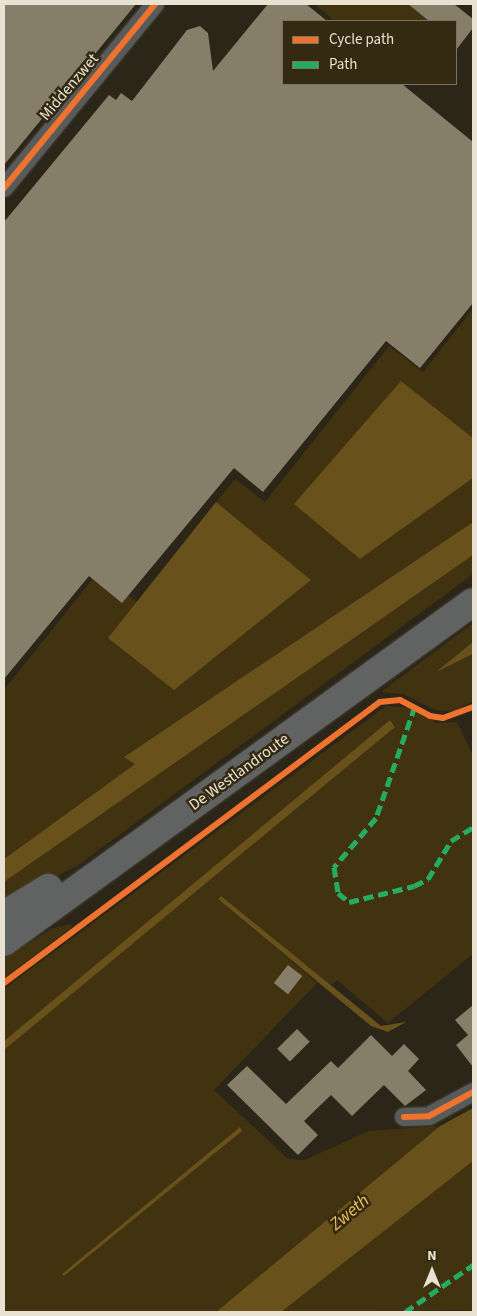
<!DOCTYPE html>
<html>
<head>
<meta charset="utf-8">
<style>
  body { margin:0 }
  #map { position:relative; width:477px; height:1316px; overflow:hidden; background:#2c2619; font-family:"Source Sans 3",sans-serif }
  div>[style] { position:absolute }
  .green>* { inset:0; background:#423310 }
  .water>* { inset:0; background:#68511b }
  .building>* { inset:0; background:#877e6a; transform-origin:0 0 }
  .roads { filter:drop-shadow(0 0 1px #494338) drop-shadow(0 0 1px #494338) }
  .minor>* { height:18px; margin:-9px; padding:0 9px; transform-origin:9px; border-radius:9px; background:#575b5a }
  .primary>* { height:28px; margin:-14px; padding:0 14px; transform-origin:14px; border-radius:14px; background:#606361 }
  .quiet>* { height:5px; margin-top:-2.5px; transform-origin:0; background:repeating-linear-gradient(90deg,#26ab63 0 10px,transparent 0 15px) }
  .cycleway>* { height:6px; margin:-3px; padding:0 3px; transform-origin:3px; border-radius:3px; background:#ef722f }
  span { translate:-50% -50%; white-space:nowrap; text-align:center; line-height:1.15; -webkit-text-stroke:5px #342911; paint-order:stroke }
  .street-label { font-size:16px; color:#e9e2d3 }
  .water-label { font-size:18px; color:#edc058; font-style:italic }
  .frame { position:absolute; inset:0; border:5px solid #e9e2d3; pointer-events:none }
  .legend { position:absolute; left:282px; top:20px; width:175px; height:65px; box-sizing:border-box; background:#342911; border:1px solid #7c735f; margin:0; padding:6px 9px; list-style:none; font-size:15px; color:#e9e2d3 }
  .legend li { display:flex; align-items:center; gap:10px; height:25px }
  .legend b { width:25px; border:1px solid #7c735f }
  .north { position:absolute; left:407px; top:1246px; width:50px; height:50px; -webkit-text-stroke:4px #342911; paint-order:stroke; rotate:0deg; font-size:14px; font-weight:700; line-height:20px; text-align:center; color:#e9e2d3 }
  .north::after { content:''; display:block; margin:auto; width:18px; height:22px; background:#e9e2d3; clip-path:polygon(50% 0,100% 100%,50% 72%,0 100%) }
</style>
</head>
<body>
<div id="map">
  <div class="green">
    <div style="clip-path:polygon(314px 4px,424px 4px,446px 21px,335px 21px)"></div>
    <div style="clip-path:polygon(473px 309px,473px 438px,401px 381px,360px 559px,473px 478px,473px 522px,125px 756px,135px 764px,4px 859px,4px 690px,98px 572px,137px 602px,109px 638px,311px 580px,216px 502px,235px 479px,265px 502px,389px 346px,423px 372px)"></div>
    <div style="clip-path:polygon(473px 555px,473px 574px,77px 866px,4px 903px,4px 882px)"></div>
    <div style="clip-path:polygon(473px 623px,473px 642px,439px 670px,473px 654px,473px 701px,454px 711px,436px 710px,403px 694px,381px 692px)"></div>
    <div style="clip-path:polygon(386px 706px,410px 708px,437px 723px,457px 722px,473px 755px,473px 954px,388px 1023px,337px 980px,331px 985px,220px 896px,218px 899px,317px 983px,214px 1090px,288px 1159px,304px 1160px,369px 1131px,440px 1126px,216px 1312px,4px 1312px,4px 1050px,395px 726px,390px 720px,4px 1041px,4px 989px)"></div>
    <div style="clip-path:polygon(71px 924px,72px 927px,4px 979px,4px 959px,53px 928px)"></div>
    <div style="clip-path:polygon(473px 1161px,473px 1310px,281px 1312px,332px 1270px)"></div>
  </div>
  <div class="water">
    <div style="clip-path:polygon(401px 381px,473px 438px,473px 478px,360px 559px,294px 504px)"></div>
    <div style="clip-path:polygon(216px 502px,311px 580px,174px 690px,108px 638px)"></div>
    <div style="clip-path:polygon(473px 522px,473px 555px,4px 882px,4px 859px,135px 764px,124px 757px)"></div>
    <div style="clip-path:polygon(473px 642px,473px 654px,436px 672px)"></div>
    <div style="clip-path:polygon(390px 720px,395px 727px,4px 1050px,4px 1041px)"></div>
    <div style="clip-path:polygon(221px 896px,381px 1026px,406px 1022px,388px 1032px,371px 1026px,218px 899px)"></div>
    <div style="clip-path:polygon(473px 1108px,473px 1161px,281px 1312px,216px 1312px,440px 1126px)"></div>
    <div style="clip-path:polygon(240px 1127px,242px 1131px,64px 1276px,62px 1274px)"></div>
  </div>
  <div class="building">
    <div style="clip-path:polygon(4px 4px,136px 4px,4px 165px)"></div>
    <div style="clip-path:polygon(268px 4px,306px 4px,327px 21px,283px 21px,283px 84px,402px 84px,473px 142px,473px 303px,420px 368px,386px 341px,263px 492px,234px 468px,122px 603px,89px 576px,4px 679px,4px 222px,109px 95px,116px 100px,121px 93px,132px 101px,187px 30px,200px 26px,208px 33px,213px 71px)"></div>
    <div style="clip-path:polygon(408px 4px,454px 4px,473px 19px,473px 28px,456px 50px,456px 21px,429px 21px)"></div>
    <div style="left:288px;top:965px;width:18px;height:23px;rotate:38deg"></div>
    <div style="clip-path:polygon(473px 1005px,473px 1067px,456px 1045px,468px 1035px,455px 1020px)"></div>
    <div style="left:297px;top:1029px;width:18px;height:28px;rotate:45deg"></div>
    <div style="clip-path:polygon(371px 1035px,392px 1056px,404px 1044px,419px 1059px,408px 1071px,426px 1090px,405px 1106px,384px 1085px,352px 1116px,331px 1095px,304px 1121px,318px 1135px,298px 1155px,227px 1085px,247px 1066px,286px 1104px,331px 1061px,338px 1068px)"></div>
  </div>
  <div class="roads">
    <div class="minor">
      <div style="left:4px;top:188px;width:238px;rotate:-50.6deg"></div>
      <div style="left:404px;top:1117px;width:25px;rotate:-2deg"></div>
      <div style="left:429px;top:1116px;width:50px;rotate:-28.6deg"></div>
    </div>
    <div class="primary">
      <div style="left:4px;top:915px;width:52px;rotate:-31.5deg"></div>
      <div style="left:4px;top:942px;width:579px;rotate:-35.94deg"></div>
    </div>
  </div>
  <div class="quiet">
    <div style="left:415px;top:706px;width:119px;rotate:109.2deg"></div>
    <div style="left:376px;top:818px;width:65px;rotate:130.6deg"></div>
    <div style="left:334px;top:867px;width:26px;rotate:81deg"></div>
    <div style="left:338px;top:893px;width:14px;rotate:39deg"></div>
    <div style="left:349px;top:902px;width:67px;rotate:-13.8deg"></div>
    <div style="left:414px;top:886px;width:16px;rotate:-27deg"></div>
    <div style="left:428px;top:879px;width:44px;rotate:-58.8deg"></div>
    <div style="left:451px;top:841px;width:26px;rotate:-32deg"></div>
    <div style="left:405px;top:1312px;width:83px;rotate:-34.7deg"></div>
  </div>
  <div class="cycleway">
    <div style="left:4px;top:188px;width:238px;rotate:-50.6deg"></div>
    <div style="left:4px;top:983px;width:469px;rotate:-36.8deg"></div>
    <div style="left:380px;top:702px;width:20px;rotate:-6deg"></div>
    <div style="left:400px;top:700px;width:34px;rotate:28deg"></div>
    <div style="left:430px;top:716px;width:13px;rotate:9deg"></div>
    <div style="left:443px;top:718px;width:32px;rotate:-20deg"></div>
    <div style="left:404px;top:1117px;width:25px;rotate:-2deg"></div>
    <div style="left:429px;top:1116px;width:50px;rotate:-28.6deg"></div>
  </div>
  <div class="street-label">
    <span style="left:69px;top:87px;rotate:-50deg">Middenzwet</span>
    <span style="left:239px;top:772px;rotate:-36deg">De Westlandroute</span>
  </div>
  <div class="water-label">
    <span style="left:350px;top:1213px;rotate:-40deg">Zweth</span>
  </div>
  <div class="frame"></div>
  <ul class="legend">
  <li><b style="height:6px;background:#ef722f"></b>Cycle path</li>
  <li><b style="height:6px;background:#26ab63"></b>Path</li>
  </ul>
  <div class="north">N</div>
</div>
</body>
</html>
